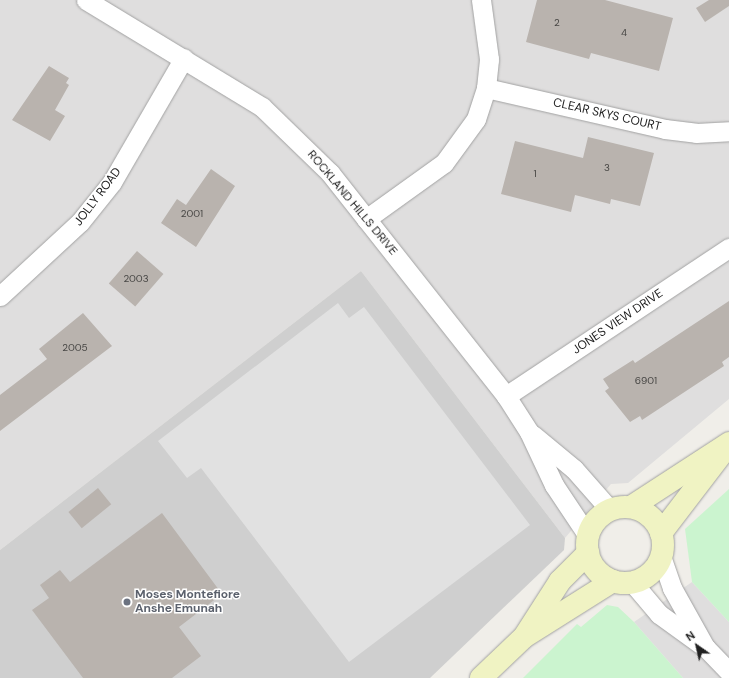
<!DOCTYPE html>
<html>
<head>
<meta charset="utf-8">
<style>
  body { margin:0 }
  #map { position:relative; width:729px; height:678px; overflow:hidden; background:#f0eee9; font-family:"DM Sans",sans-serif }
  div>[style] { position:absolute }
  .residential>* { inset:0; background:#dfdede }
  .religious>* { inset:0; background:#cfcfcf }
  .park>* { inset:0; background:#cbf4cf }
  .parking>* { inset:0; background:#e1e1e1 }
  .building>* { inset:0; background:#b9b3ae; transform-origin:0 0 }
  .roads { filter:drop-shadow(0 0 1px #a2a2a2) drop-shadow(0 0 1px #a2a2a2) }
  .street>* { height:19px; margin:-9.5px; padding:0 9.5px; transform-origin:9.5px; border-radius:9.5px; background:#fff }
  .secondary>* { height:22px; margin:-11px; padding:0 11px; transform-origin:11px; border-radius:11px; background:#f0f3c3 }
  .secondary>.ring { margin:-11px; padding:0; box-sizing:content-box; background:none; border:22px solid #f0f3c3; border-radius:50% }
  .dots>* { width:11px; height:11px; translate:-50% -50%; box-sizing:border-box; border:2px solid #fff; border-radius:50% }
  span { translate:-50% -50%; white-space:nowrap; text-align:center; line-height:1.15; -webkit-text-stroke:3px #fff; paint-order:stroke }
  .number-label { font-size:10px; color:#474644 }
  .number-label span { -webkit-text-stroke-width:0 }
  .street-label { font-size:12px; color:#212121 }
  .worship-label { font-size:12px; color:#5b616d; font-weight:700 }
  .left { translate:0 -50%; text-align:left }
  .north { position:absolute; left:677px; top:626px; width:40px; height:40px; -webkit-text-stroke:3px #fff; paint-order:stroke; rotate:326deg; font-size:11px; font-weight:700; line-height:16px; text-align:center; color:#212121 }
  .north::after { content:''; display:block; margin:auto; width:14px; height:18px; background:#212121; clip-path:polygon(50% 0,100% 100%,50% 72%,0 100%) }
</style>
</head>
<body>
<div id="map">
  <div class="residential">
    <div style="clip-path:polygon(0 0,729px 0,729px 399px,628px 483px,611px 484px,565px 538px,361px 271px,0 550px)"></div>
    <div style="clip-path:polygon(692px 582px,729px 622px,729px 678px,683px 678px,634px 622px)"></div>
  </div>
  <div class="religious">
    <div style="clip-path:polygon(361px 271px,565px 538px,564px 550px,430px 678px,0 678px,0 550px)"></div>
  </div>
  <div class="park">
    <div style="clip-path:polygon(729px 489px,729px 622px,692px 582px,685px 529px)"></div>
    <div style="clip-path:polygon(607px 605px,618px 607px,634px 622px,683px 678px,523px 678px,577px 624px,581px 627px)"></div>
  </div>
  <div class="parking">
    <div style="clip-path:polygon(338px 303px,349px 318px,364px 307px,530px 525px,349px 662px,201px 468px,187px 478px,158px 441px)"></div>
  </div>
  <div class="building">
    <div style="clip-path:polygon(537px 0,605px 0,673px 18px,659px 71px,591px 53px,589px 59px,526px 42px)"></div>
    <div style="clip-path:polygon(709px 0,729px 0,729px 6px,705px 22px,696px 8px)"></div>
    <div style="clip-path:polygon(49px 66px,69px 78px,66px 83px,69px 85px,55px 110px,65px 116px,50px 141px,12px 120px)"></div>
    <div style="clip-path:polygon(588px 137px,654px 153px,640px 206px,611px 199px,610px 204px,575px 195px,571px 212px,501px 194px,515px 141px,583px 158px)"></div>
    <div style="clip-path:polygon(211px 169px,235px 186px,196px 247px,161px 223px,177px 199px,186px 205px)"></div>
    <div style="left:137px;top:251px;width:35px;height:43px;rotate:41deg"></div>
    <div style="clip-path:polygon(729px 301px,729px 357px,722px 362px,724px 366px,642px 420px,640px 416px,630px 422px,605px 391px,609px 388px,603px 379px,633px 360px,635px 363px)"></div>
    <div style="clip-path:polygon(83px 313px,112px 346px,0 431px,0 395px,47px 359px,39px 349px)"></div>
    <div style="left:98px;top:488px;width:21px;height:38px;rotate:51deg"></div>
    <div style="clip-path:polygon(162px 513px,222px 594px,179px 627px,201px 656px,172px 678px,83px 678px,32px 610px,49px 598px,40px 585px,60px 570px,70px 582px)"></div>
  </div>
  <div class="roads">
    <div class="street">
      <div style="left:86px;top:0;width:206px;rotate:31.3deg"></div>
      <div style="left:262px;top:107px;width:95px;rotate:44.1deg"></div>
      <div style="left:330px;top:173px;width:284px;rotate:51.7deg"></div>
      <div style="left:506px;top:396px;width:43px;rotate:57.4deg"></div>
      <div style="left:529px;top:432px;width:59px;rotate:64.7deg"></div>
      <div style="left:554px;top:485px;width:61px;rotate:56.3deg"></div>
      <div style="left:486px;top:88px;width:184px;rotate:12.9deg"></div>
      <div style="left:665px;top:129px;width:31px;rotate:7deg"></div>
      <div style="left:696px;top:133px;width:33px;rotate:-3deg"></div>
      <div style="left:366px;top:219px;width:96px;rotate:-35.7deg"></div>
      <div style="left:444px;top:163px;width:54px;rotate:-54deg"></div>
      <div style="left:476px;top:119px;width:33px;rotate:-72deg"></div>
      <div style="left:486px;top:88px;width:29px;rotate:-84deg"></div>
      <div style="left:489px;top:59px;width:60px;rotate:-97.7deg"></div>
      <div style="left:0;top:296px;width:109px;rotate:-42.8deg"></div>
      <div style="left:80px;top:222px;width:51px;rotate:-51.3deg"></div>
      <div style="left:112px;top:182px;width:143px;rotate:-59.9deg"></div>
      <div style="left:506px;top:396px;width:268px;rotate:-33.6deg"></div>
      <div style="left:533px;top:435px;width:53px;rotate:39.7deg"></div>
      <div style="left:574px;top:469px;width:55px;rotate:48.7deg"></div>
      <div style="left:661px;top:556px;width:34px;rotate:71deg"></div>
      <div style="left:672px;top:588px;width:68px;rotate:60.8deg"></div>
      <div style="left:632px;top:582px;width:42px;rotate:49.8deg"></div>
      <div style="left:659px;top:614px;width:58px;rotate:35.9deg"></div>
      <div style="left:706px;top:648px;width:33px;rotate:46deg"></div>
    </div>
    <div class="secondary">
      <div class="ring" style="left:587px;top:507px;width:54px;height:54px"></div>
      <div style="left:631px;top:507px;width:117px;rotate:-33.1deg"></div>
      <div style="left:661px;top:533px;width:107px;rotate:-52.6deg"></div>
      <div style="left:526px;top:634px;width:63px;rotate:-57.3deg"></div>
      <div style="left:560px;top:581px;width:40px;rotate:-45deg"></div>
      <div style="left:481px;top:678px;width:59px;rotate:-43.6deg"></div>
      <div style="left:524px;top:637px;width:105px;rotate:-32.2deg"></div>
    </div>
  </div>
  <div class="dots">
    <div style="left:127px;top:602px;background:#6b7280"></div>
  </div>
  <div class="number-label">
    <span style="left:557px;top:23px">2</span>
    <span style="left:624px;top:33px">4</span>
    <span style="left:607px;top:168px">3</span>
    <span style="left:535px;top:174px">1</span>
    <span style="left:192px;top:214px">2001</span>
    <span style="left:136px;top:279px">2003</span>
    <span style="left:75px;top:348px">2005</span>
    <span style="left:646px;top:381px">6901</span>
  </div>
  <div class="street-label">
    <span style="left:607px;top:115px;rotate:13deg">CLEAR SKYS COURT</span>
    <span style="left:98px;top:197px;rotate:-53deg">JOLLY ROAD</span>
    <span style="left:352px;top:203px;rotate:50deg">ROCKLAND HILLS DRIVE</span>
    <span style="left:618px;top:322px;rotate:-34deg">JONES VIEW DRIVE</span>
  </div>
  <div class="worship-label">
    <span class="left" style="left:135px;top:602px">Moses Montefiore<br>Anshe Emunah</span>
  </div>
  <div class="north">N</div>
</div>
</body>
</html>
